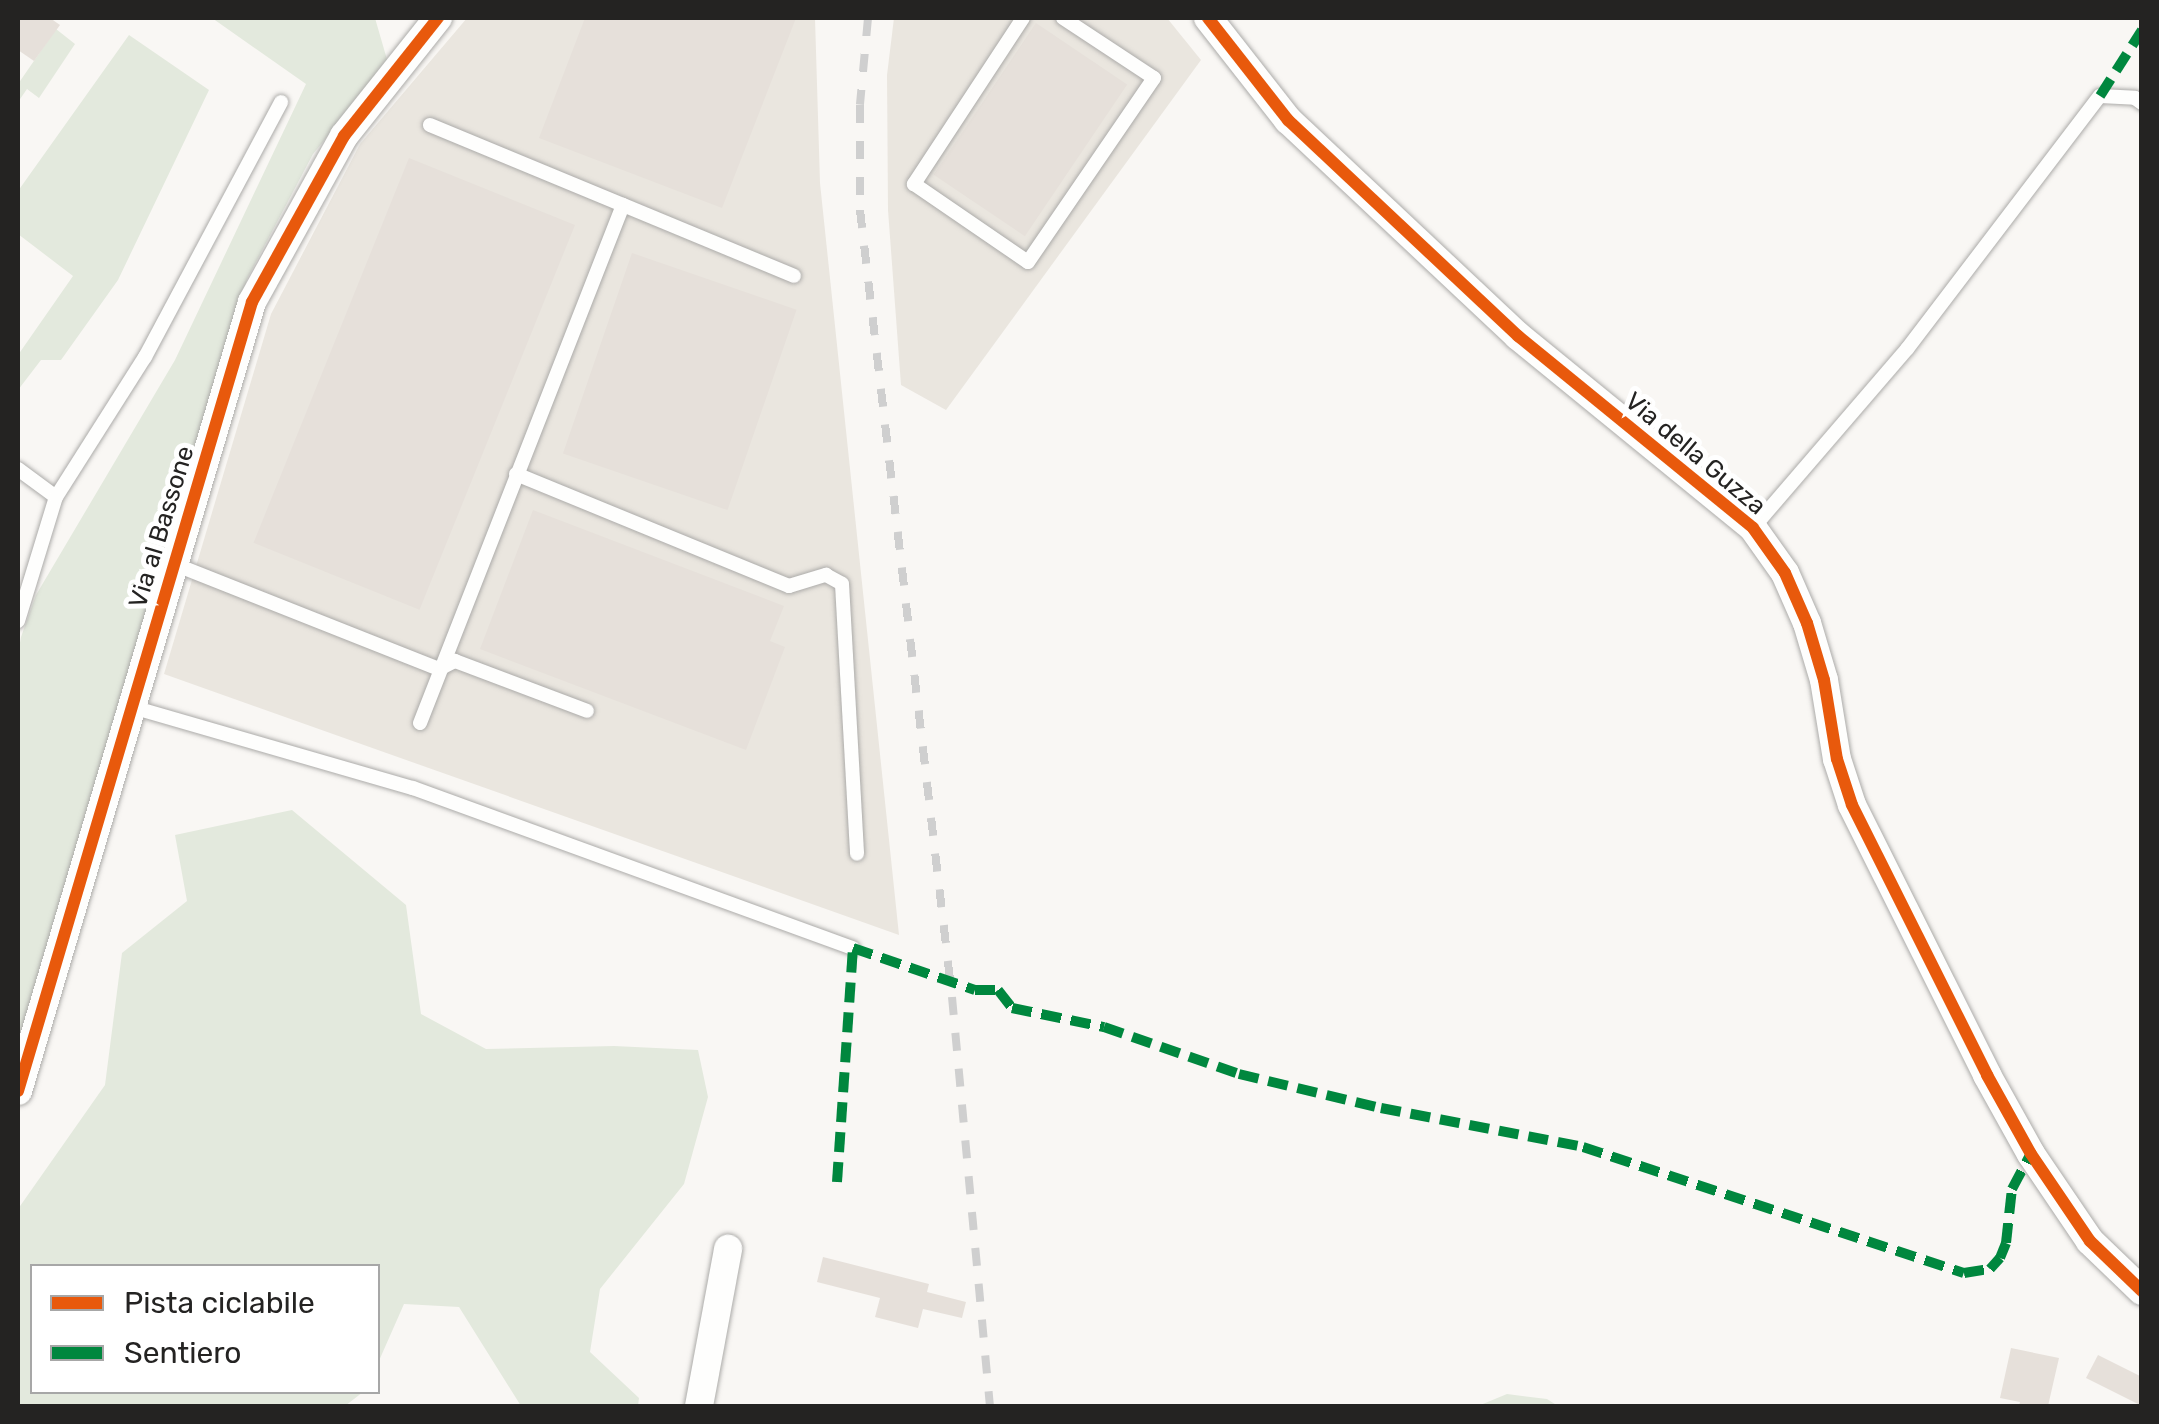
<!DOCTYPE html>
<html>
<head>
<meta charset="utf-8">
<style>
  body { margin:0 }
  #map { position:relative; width:2159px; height:1424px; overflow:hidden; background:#f9f7f4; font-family:Rubik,sans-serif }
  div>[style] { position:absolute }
  .built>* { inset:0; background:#eae6df }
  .green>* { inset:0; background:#e3e9dd }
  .building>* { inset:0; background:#e6e0da; transform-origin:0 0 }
  .roads { filter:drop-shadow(0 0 2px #acaba9) drop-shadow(0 0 2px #acaba9) }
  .lane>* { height:14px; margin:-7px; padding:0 7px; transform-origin:7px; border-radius:7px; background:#fefefd }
  .street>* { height:28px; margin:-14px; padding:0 14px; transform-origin:14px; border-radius:14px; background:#fefefd }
  .rail>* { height:8px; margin-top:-4px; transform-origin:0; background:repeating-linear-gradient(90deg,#cfcfcf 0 18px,transparent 0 36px) }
  .quiet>* { height:10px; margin-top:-5px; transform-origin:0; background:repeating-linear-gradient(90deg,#00873e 0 20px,transparent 0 30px) }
  .cycleway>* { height:12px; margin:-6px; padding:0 6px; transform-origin:6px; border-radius:6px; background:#e8590c }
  span { translate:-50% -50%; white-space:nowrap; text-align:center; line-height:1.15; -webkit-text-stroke:10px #fff; paint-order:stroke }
  .street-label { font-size:25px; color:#242322 }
  .frame { position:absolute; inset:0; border:20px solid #242322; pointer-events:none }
  .legend { position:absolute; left:30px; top:1264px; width:350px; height:130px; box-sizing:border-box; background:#fff; border:2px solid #a7a7a7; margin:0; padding:12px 18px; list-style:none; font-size:30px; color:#242322 }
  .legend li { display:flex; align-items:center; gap:20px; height:50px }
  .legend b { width:50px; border:2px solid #a7a7a7 }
</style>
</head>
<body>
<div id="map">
  <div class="built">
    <div style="clip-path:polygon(467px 18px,815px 18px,820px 183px,899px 935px,164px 674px,271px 314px,360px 144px)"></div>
    <div style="clip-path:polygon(894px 18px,1167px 18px,1201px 60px,946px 410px,901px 385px,888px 210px,887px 75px)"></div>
  </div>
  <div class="green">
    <div style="clip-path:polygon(212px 18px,375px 18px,388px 63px,313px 154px,247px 279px,18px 1057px,18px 654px,21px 637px,36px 595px,175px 360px,306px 84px)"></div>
    <div style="clip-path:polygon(56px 29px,75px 44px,39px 98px,27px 89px,18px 102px,18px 84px)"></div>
    <div style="clip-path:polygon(129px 35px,209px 90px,118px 280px,61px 360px,41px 360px,18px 390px,18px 355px,73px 276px,18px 234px,18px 191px)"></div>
    <div style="clip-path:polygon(292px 810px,406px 905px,421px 1014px,486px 1049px,614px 1046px,698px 1050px,708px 1097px,684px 1184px,600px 1289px,590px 1352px,639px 1398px,638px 1406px,521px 1406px,459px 1307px,404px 1304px,378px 1363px,378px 1266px,32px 1266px,32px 1392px,363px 1392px,345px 1406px,18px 1406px,18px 1209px,105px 1085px,122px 953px,187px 901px,175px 835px)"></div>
    <div style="clip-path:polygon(1507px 1394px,1547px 1399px,1558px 1406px,1478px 1406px)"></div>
  </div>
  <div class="building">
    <div style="clip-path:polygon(18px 18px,50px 18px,60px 25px,34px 61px,18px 50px)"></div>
    <div style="clip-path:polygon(585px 18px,796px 18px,722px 208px,539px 138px)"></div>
    <div style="left:1036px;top:23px;width:110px;height:183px;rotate:34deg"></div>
    <div style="left:409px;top:158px;width:179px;height:415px;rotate:22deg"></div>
    <div style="left:632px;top:253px;width:174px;height:212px;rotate:19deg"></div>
    <div style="clip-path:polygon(533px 510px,784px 606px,770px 641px,785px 647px,746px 750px,480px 649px)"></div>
    <div style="clip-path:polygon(823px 1257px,929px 1284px,927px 1292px,966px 1302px,962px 1318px,923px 1309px,918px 1328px,875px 1317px,880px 1298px,817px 1282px)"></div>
    <div style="clip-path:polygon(2011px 1348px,2059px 1358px,2048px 1406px,2019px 1406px,2020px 1402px,2000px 1398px)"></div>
    <div style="clip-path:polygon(2098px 1355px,2142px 1377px,2142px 1406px,2086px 1378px)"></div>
  </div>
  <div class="roads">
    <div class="lane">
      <div style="left:1023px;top:18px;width:199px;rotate:123.3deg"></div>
      <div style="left:914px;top:184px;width:138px;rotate:34.4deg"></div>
      <div style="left:1028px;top:262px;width:223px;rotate:-55.6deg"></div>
      <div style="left:1154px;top:78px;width:109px;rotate:-146.6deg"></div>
      <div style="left:623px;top:205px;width:185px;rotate:22.5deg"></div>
      <div style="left:18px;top:469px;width:47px;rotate:36.4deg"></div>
      <div style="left:516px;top:474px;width:295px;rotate:22.3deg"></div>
      <div style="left:789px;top:586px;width:39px;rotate:-17deg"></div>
      <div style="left:826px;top:575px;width:18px;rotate:29deg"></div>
      <div style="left:842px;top:584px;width:270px;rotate:86.8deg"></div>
      <div style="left:1753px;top:528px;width:236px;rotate:-49.3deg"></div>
      <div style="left:1907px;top:349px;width:318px;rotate:-52.7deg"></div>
      <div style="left:2100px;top:96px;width:35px;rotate:3deg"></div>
      <div style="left:2135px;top:98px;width:9px;rotate:36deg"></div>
      <div style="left:174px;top:564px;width:285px;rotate:21.6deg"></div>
      <div style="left:439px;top:669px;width:18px;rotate:-27deg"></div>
      <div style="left:455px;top:661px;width:141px;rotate:20.7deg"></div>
      <div style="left:18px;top:621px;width:130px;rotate:-73deg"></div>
      <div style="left:56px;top:497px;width:166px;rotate:-57.6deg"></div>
      <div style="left:145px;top:357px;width:289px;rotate:-61.9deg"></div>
      <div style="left:132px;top:707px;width:292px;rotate:16.1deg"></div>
      <div style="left:413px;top:788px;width:468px;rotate:20deg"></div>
      <div style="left:420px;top:723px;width:556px;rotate:-68.6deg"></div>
      <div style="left:623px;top:205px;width:209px;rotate:-157.5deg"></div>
    </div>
    <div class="street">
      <div style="left:1208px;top:18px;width:130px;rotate:51.9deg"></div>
      <div style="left:1288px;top:120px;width:316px;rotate:43.2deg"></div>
      <div style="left:1518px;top:336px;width:303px;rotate:39.2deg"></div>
      <div style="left:1753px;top:528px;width:55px;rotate:54.6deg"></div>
      <div style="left:1785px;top:573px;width:55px;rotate:66.3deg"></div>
      <div style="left:1807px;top:623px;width:59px;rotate:73.4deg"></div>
      <div style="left:1824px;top:680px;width:80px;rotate:80.7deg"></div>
      <div style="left:1837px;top:759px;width:48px;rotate:71.9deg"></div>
      <div style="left:1852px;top:805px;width:302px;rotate:63.4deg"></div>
      <div style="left:1987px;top:1075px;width:90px;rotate:60.9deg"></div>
      <div style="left:2031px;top:1154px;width:105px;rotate:55.9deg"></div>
      <div style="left:2090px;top:1241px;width:72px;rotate:43.9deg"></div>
      <div style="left:18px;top:1091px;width:823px;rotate:-73.48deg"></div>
      <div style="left:252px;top:302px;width:190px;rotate:-61deg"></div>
      <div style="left:344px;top:136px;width:151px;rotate:-51.5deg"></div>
      <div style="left:699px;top:1406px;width:160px;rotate:-79.5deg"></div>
    </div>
  </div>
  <div class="rail">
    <div style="left:868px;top:18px;width:87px;rotate:95.3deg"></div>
    <div style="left:860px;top:105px;width:105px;rotate:90deg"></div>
    <div style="left:860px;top:210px;width:792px;rotate:83.33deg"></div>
    <div style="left:952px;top:997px;width:411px;rotate:84.7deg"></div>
  </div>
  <div class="quiet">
    <div style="left:2100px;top:96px;width:78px;rotate:-57.5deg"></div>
    <div style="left:837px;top:1182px;width:235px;rotate:-86.1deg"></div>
    <div style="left:853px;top:948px;width:129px;rotate:19deg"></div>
    <div style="left:975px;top:990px;width:23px"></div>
    <div style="left:998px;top:990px;width:23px;rotate:52deg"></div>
    <div style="left:1012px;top:1008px;width:94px;rotate:11.7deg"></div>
    <div style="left:1104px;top:1027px;width:143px;rotate:19.2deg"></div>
    <div style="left:1239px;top:1074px;width:146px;rotate:13.5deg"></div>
    <div style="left:1381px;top:1108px;width:206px;rotate:10.9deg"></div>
    <div style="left:1583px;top:1147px;width:401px;rotate:18.3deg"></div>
    <div style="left:1964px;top:1273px;width:26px;rotate:-9deg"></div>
    <div style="left:1990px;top:1269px;width:15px;rotate:-48deg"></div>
    <div style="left:2000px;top:1258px;width:16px;rotate:-68deg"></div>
    <div style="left:2006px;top:1243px;width:54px;rotate:-83.7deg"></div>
    <div style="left:2012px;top:1189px;width:40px;rotate:-62deg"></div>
  </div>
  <div class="cycleway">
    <div style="left:1208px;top:18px;width:130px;rotate:51.9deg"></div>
    <div style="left:1288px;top:120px;width:316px;rotate:43.2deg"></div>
    <div style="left:1518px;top:336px;width:303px;rotate:39.2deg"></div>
    <div style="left:1753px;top:528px;width:55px;rotate:54.6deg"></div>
    <div style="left:1785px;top:573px;width:55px;rotate:66.3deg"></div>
    <div style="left:1807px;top:623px;width:59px;rotate:73.4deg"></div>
    <div style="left:1824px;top:680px;width:80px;rotate:80.7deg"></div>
    <div style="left:1837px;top:759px;width:48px;rotate:71.9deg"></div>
    <div style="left:1852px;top:805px;width:302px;rotate:63.4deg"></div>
    <div style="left:1987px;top:1075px;width:90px;rotate:60.9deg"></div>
    <div style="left:2031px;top:1154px;width:105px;rotate:55.9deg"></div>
    <div style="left:2090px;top:1241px;width:72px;rotate:43.9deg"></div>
    <div style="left:18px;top:1091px;width:823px;rotate:-73.48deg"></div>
    <div style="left:252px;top:302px;width:190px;rotate:-61deg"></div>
    <div style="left:344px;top:136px;width:151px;rotate:-51.5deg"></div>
  </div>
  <div class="street-label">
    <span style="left:1695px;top:454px;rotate:40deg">Via della Guzza</span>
    <span style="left:162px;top:527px;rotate:-73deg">Via al Bassone</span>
  </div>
  <div class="frame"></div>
  <ul class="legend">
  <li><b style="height:12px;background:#e8590c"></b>Pista ciclabile</li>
  <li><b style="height:12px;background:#00873e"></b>Sentiero</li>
  </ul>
</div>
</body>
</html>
